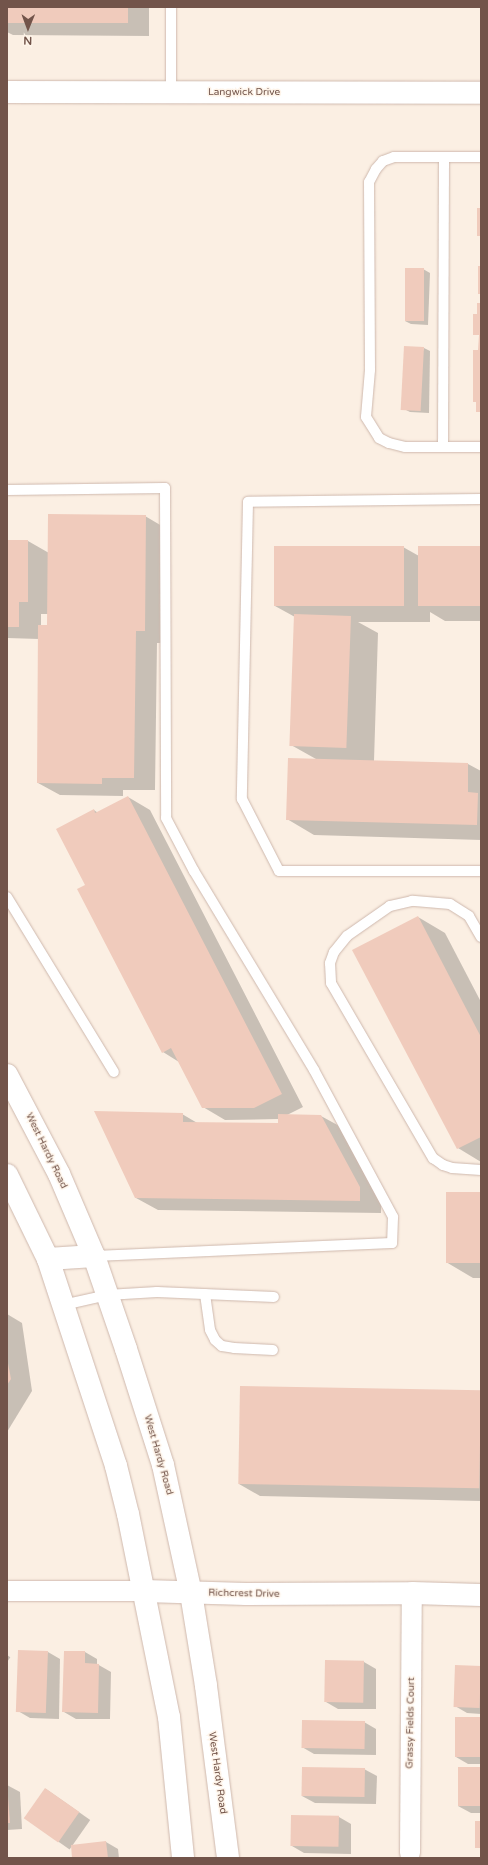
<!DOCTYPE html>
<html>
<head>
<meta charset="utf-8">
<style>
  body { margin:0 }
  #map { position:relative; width:488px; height:1865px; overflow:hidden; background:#fbefe3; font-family:"Varela Round",sans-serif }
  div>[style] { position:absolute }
  .shadow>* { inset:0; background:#0003; transform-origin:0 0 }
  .building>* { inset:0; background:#f0cbbc; transform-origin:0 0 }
  .roads { filter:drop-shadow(0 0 1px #ceb8ad) drop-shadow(0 0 1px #ceb8ad) }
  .service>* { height:10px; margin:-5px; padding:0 5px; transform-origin:5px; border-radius:5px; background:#fff }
  .minor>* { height:20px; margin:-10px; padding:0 10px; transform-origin:10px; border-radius:10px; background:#fff }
  .tertiary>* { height:22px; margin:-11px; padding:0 11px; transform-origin:11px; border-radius:11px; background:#fff }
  span { translate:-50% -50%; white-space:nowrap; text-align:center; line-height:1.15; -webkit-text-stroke:3px #fef4e9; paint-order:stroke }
  .street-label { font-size:10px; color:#72544a }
  .frame { position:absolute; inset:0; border:8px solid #72544a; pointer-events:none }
  .north { position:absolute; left:8px; top:8px; width:40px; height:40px; -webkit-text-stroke:3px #fef4e9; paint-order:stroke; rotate:181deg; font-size:11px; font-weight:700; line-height:16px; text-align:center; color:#72544a }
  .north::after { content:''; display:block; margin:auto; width:14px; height:18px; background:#72544a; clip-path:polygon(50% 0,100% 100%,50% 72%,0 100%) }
</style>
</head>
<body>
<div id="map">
  <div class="shadow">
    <div style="clip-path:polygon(7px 7px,149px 7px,149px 36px,13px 35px,7px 32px)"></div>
    <div style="clip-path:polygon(423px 269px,430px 273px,428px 325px,411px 324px,405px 321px)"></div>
    <div style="clip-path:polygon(424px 348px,430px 351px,429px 413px,410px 412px,404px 409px)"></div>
    <div style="clip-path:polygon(evenodd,145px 516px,167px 529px,166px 643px,157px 643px,155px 790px,123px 790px,123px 796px,60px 795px,38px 783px,39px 639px,7px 638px,7px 541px,28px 541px,49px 553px,145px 516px,41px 614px,48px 614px,48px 626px,41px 626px,41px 614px)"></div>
    <div style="clip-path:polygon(403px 547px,419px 556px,481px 547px,481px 621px,445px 621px,430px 612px,430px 622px,358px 622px,378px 633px,374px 761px,468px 764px,481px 771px,481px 840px,314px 835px,287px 819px,316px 759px,291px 745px,295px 617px,275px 606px)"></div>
    <div style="clip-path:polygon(128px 797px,150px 810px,303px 1107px,287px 1115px,321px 1116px,343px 1128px,381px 1200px,381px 1213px,158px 1210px,136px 1198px,182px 1114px,199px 1124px,279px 1124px,279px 1119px,225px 1120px,203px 1107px,179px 1062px,163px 1052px,86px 885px,94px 810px,98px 813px)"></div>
    <div style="clip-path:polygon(418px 917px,445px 933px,481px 1002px,481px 1162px,458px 1148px)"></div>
    <div style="clip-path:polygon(481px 1193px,481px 1278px,473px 1278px,446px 1262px)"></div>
    <div style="clip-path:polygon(7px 1314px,22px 1323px,32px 1391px,7px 1432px)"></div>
    <div style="clip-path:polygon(481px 1391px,481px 1501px,260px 1496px,239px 1484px)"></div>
    <div style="clip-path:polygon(48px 1652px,60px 1659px,59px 1719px,30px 1718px,18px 1711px)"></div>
    <div style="clip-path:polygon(85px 1652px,97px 1659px,97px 1664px,111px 1672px,110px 1719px,76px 1719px,64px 1712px)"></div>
    <div style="left:7px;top:1655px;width:4px;height:39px;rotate:34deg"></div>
    <div style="clip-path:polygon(326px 1661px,364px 1662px,376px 1669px,376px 1709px,338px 1709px,326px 1702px)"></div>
    <div style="clip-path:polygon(481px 1667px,481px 1714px,467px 1713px,455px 1706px)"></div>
    <div style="clip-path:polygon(481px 1718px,481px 1764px,468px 1764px,456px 1757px)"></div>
    <div style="clip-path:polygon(364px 1722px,376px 1729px,376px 1755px,314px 1754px,302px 1747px)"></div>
    <div style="clip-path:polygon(481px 1768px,481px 1813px,471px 1813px,458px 1806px)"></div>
    <div style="clip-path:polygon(364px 1769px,377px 1776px,376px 1804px,315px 1803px,302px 1796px)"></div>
    <div style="clip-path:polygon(7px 1785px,20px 1792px,22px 1829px,7px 1830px)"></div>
    <div style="left:46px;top:1789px;width:54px;height:36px;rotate:35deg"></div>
    <div style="clip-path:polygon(339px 1817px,351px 1824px,351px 1854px,304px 1853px,292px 1846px)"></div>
    <div style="clip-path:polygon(106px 1842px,118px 1849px,119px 1858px,73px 1858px)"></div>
  </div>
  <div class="building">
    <div style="left:7px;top:7px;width:121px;height:16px"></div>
    <div style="left:477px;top:208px;width:4px;height:28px"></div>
    <div style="left:478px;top:266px;width:3px;height:28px"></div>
    <div style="left:405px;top:268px;width:19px;height:53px"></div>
    <div style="clip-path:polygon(477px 303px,481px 303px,481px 412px,476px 412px,476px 402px,473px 402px,473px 350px,478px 350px,479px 335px,473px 335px,473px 314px,477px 314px)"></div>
    <div style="left:404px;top:346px;width:20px;height:64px;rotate:3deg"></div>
    <div style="clip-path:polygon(48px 514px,146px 515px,145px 631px,136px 631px,134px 778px,102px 778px,102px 784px,37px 783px,38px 625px,47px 625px)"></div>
    <div style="clip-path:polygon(7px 540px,28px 540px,28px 602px,19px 602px,19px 627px,7px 627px)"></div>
    <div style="left:274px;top:546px;width:130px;height:60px"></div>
    <div style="left:418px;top:546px;width:63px;height:60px"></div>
    <div style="left:294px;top:614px;width:57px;height:132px;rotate:2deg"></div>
    <div style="clip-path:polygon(288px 758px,468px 763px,468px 792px,478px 793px,477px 825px,286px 820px)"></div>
    <div style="clip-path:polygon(128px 796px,282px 1094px,254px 1108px,202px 1108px,171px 1048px,162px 1053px,77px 889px,85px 885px,56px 829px,94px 809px,95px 813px)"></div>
    <div style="clip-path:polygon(418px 916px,481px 1037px,481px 1137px,457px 1149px,352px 950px)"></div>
    <div style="clip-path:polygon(94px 1111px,183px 1113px,183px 1122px,278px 1123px,278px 1114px,321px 1115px,360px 1187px,360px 1201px,135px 1198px)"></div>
    <div style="left:446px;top:1192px;width:35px;height:71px"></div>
    <div style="clip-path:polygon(7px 1358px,11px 1379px,7px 1385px)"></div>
    <div style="left:240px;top:1386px;width:241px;height:98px;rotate:1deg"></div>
    <div style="left:18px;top:1650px;width:30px;height:62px;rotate:2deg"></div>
    <div style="clip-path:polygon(64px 1651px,85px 1651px,85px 1663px,99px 1664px,98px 1713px,62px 1712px)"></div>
    <div style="left:325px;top:1660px;width:39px;height:42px;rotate:1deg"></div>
    <div style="left:455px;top:1665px;width:26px;height:42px;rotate:2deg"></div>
    <div style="left:455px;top:1717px;width:26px;height:40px"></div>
    <div style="left:302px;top:1720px;width:63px;height:28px;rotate:1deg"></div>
    <div style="left:302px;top:1767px;width:63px;height:29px;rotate:1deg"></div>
    <div style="left:458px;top:1767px;width:23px;height:39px"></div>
    <div style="clip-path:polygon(7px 1783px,10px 1823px,7px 1823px)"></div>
    <div style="left:45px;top:1788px;width:42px;height:37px;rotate:35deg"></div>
    <div style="left:291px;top:1815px;width:48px;height:31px;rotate:1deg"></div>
    <div style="left:475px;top:1821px;width:6px;height:27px"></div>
    <div style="clip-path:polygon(106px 1841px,108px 1858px,72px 1858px,71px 1845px)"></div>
  </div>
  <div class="roads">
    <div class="service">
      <div style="left:171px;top:7px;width:86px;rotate:90deg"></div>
      <div style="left:481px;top:157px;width:87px;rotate:180deg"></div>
      <div style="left:394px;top:157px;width:12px;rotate:160deg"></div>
      <div style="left:383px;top:161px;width:11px;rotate:131deg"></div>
      <div style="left:376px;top:169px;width:15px;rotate:118deg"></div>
      <div style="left:369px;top:182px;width:188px;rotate:89.7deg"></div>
      <div style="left:370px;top:370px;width:47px;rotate:94.9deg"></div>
      <div style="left:366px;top:417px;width:25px;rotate:58deg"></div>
      <div style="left:379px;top:438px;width:11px;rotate:27deg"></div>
      <div style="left:389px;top:443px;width:16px;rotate:14deg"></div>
      <div style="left:405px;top:447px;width:76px"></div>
      <div style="left:443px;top:447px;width:290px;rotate:-89.8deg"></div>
      <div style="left:7px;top:490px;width:158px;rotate:-0.7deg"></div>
      <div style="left:165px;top:488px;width:330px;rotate:89.8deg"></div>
      <div style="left:166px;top:818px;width:60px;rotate:62.2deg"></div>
      <div style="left:194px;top:871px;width:232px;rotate:58.9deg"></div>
      <div style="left:314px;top:1070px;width:167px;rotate:61.7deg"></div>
      <div style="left:393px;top:1217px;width:26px;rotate:92deg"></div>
      <div style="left:392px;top:1243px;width:298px;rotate:177.5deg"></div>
      <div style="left:481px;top:499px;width:233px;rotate:179.3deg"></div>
      <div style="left:248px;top:502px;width:297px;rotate:91.2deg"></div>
      <div style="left:242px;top:799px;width:81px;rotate:62.8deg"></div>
      <div style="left:279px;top:871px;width:202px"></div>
      <div style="left:7px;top:897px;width:205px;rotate:58.6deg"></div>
      <div style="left:481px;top:937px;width:24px;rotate:-120deg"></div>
      <div style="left:469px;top:916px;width:22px;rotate:-148deg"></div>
      <div style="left:450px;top:904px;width:38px;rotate:-175deg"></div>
      <div style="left:412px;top:901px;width:23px;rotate:167deg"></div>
      <div style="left:390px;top:906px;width:52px;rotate:145.1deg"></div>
      <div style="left:347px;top:936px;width:21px;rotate:129deg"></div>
      <div style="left:334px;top:952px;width:12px;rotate:110deg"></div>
      <div style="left:330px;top:963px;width:20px;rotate:87deg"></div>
      <div style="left:331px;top:983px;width:203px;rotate:59.8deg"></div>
      <div style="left:433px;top:1158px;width:12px;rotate:35deg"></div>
      <div style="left:443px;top:1165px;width:9px;rotate:18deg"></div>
      <div style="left:452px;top:1168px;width:29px;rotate:4deg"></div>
      <div style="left:205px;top:1294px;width:36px;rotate:82deg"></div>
      <div style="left:210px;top:1330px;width:11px;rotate:63deg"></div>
      <div style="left:215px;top:1340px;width:9px;rotate:41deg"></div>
      <div style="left:222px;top:1346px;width:12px;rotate:9deg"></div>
      <div style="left:234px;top:1348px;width:39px;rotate:3deg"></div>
      <div style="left:63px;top:1305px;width:45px;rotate:-12.8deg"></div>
      <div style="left:107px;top:1295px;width:50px;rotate:-3.4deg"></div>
      <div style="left:157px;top:1292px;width:117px;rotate:2.4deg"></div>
    </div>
    <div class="minor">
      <div style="left:7px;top:1591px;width:137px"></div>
      <div style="left:410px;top:1853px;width:260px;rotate:-89.6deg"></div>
    </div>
    <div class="tertiary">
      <div style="left:7px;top:92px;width:474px;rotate:0.1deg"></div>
      <div style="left:7px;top:1075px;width:112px;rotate:62.3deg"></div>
      <div style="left:59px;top:1174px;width:89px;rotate:66.9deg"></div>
      <div style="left:94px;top:1256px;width:98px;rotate:71deg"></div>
      <div style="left:126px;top:1349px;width:122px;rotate:72.3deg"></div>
      <div style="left:163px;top:1465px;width:131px;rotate:77.7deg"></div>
      <div style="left:191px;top:1593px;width:94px;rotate:80.8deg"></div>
      <div style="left:206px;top:1686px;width:173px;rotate:82.7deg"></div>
      <div style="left:7px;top:1175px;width:93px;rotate:64deg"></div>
      <div style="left:48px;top:1259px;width:218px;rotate:71.8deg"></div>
      <div style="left:116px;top:1466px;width:49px;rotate:76deg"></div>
      <div style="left:128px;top:1514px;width:207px;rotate:78.6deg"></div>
      <div style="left:169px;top:1717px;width:142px;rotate:84.3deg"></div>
      <div style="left:48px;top:1259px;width:46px;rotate:-3.7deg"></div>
      <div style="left:144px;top:1591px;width:102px;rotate:1.7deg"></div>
      <div style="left:246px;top:1594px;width:166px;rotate:-0.3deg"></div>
      <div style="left:412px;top:1593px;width:69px;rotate:1.7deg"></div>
    </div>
  </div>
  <div class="street-label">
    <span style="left:244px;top:93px">Langwick Drive</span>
    <span style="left:46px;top:1151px;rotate:64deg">West Hardy Road</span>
    <span style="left:158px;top:1455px;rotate:74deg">West Hardy Road</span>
    <span style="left:244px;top:1594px;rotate:1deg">Richcrest Drive</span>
    <span style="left:411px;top:1723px;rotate:-89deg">Grassy Fields Court</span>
    <span style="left:217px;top:1773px;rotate:82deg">West Hardy Road</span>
  </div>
  <div class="frame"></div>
  <div class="north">N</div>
</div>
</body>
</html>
